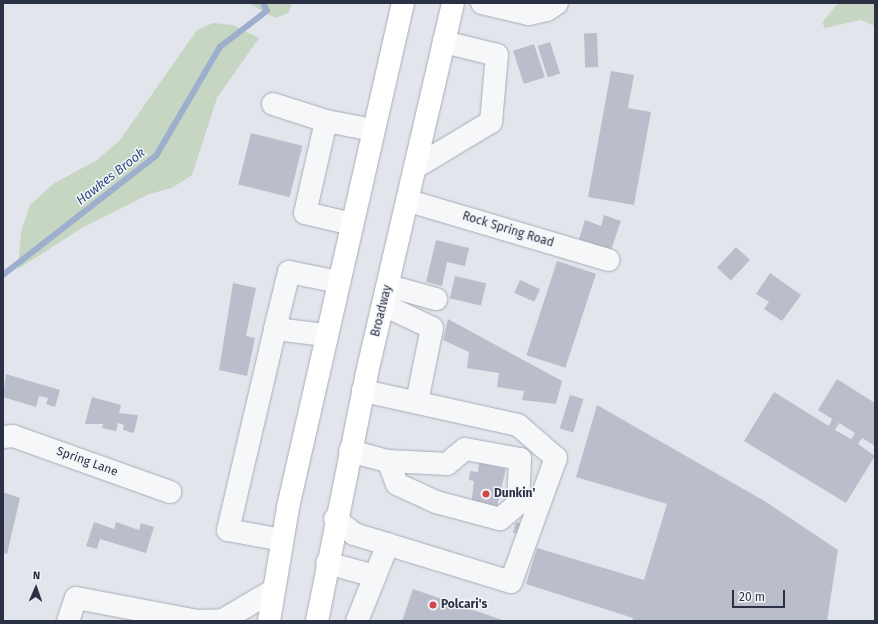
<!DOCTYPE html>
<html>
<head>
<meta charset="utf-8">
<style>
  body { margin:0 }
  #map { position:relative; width:878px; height:624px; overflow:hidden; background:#e3e5ec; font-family:"Fira Sans",sans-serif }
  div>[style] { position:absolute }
  .green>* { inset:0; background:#c6d6c3 }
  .stream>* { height:5.5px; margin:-2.75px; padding:0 2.75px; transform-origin:2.75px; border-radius:2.75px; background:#9dafcd }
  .building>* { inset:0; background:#babeca; transform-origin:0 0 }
  .roads { filter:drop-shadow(0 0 1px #a8abb7) drop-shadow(0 0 1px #a8abb7) }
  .minor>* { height:22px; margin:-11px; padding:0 11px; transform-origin:11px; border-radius:11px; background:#f6f7f9 }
  .highway>* { height:22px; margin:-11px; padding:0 11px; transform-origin:11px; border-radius:11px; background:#fff }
  .dots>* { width:11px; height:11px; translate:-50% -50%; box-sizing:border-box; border:2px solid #f3f5f9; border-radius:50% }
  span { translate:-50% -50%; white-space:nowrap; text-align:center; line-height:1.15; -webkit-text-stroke:3px #f3f5f9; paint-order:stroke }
  .street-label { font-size:12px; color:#2a3145 }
  .poi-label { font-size:12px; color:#2a3145; font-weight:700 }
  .left { translate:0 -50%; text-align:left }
  .water-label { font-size:13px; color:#314b7b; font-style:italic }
  .frame { position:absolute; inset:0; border:4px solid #2a3145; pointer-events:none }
  .north { position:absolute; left:16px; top:568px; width:40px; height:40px; -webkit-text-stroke:3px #f3f5f9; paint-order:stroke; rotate:2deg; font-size:11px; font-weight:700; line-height:16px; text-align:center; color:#2a3145 }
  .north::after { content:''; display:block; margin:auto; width:14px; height:18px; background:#2a3145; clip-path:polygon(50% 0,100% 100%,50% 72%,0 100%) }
  .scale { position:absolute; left:732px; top:590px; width:53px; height:18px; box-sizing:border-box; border:2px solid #2a3145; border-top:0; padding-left:5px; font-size:12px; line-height:14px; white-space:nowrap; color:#2a3145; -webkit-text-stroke:3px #f3f5f9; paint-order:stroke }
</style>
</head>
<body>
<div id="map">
  <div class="green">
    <div style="clip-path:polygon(248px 3px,293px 3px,288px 13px,275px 18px)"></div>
    <div style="clip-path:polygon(838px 3px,875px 3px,875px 26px,861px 20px,825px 28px,822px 23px)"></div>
    <div style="clip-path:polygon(213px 23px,233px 25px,259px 38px,217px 98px,192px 175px,172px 188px,149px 194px,82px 228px,18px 269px,21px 232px,30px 205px,53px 184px,97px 160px,120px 140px,197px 30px)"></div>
  </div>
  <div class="stream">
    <div style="left:3px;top:275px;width:194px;rotate:-37.9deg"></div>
    <div style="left:156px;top:156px;width:126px;rotate:-59.6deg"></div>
    <div style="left:220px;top:47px;width:59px;rotate:-37.5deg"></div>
    <div style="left:267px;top:11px;width:9px;rotate:-117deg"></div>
  </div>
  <div class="building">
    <div style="left:597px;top:33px;width:34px;height:13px;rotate:88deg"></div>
    <div style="left:550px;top:42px;width:33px;height:13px;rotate:72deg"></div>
    <div style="left:534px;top:44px;width:35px;height:22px;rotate:72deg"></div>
    <div style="clip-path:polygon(611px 71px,634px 75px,628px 108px,651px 112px,634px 205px,588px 197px)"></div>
    <div style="left:251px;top:133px;width:53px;height:53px;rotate:14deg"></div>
    <div style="clip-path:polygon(604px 215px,621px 221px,611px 250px,579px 239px,585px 220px,601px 226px)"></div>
    <div style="clip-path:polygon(436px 240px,469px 248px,465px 266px,447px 262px,442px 286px,426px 282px)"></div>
    <div style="left:736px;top:247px;width:19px;height:28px;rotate:43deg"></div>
    <div style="left:557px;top:261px;width:41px;height:99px;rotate:18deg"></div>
    <div style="clip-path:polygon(770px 273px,801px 295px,782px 321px,764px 309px,769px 302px,756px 294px)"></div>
    <div style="left:455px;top:276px;width:32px;height:23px;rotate:13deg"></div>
    <div style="left:520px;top:280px;width:22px;height:14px;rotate:24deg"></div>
    <div style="clip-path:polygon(233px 283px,256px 288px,246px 336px,255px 338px,247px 376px,219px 370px)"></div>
    <div style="clip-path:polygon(448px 319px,562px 381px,556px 404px,522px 400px,524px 391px,497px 387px,499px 373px,467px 368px,469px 352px,443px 340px)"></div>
    <div style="clip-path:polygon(6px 374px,60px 390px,55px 407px,46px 404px,48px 398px,39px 396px,36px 407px,3px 397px)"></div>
    <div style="clip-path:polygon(evenodd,837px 379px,875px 403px,875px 446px,862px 438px,858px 444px,875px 456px,846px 503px,744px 441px,774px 392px,829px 426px,832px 419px,818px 410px,837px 379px,839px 423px,855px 433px,851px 439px,835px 430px,839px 423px)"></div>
    <div style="left:570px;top:395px;width:14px;height:35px;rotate:17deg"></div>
    <div style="clip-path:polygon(92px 397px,121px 405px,119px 413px,138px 415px,134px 433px,123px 430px,124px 425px,118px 423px,116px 431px,102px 428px,103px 424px,85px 424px)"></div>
    <div style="clip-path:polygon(597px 405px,766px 502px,838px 550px,827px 621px,632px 621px,633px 618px,526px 584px,537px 548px,644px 580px,667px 504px,576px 477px)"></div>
    <div style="clip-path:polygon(479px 462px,506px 469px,496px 510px,471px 506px,474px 481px,469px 480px,470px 471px,478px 472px)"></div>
    <div style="clip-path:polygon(3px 492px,20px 498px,7px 554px,3px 553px)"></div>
    <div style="clip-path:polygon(94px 522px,114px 529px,116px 522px,139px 530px,141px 523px,154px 527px,146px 553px,100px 539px,97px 549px,86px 546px)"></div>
    <div style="left:516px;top:522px;width:10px;height:11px;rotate:17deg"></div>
    <div style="clip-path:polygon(413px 589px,505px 621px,402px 621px)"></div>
  </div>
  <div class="roads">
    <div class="minor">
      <div style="left:482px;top:3px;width:48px;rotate:13.2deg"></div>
      <div style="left:529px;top:14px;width:18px;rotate:-13deg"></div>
      <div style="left:547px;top:10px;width:12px;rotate:-35deg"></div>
      <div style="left:273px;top:104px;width:56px;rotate:17.8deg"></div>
      <div style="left:416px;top:167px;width:87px;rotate:-31deg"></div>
      <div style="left:491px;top:122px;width:67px;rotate:-84.9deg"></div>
      <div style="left:497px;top:55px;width:55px;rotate:-166.2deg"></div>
      <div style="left:409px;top:201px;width:208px;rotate:16.5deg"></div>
      <div style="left:352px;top:224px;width:48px;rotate:-166.8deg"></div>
      <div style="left:305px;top:213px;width:94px;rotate:-77.1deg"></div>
      <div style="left:326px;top:121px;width:48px;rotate:10.8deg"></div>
      <div style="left:389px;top:286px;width:49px;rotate:15.5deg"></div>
      <div style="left:384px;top:305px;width:53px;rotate:25.6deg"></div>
      <div style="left:432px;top:328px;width:76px;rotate:101.5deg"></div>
      <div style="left:275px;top:329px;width:59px;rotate:-76.2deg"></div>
      <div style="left:289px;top:272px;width:51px;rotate:11.3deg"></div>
      <div style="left:3px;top:437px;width:10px;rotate:-6deg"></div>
      <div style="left:13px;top:436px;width:167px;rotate:19.6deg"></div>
      <div style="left:350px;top:451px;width:39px;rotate:15deg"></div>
      <div style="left:388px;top:461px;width:59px;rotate:2.9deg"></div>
      <div style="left:447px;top:464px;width:23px;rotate:-40deg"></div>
      <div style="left:465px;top:449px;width:56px;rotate:10.3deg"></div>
      <div style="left:520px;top:459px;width:45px;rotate:92.5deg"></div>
      <div style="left:518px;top:504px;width:23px;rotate:140deg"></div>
      <div style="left:500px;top:519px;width:66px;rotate:-165.1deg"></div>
      <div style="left:436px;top:502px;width:43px;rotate:-155.2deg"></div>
      <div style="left:397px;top:484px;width:25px;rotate:-111deg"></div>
      <div style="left:335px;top:519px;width:24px;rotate:38deg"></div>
      <div style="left:354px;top:534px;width:164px;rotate:17deg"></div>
      <div style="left:511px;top:582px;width:132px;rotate:-70.1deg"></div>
      <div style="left:556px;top:458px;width:50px;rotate:-139deg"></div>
      <div style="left:518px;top:425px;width:159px;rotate:-167.6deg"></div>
      <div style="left:282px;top:540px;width:55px;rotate:-169.5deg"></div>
      <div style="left:228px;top:530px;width:206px;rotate:-76.8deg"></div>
      <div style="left:275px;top:329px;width:51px;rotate:6.7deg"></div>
      <div style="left:327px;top:563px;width:50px;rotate:15.2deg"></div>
      <div style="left:68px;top:621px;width:24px;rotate:-71deg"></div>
      <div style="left:76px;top:598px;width:124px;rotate:10.7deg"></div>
      <div style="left:198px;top:621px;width:25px;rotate:-2deg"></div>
      <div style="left:223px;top:620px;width:59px;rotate:-30.5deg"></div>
      <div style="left:357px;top:621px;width:83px;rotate:-68.1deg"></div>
    </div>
    <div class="highway">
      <div style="left:269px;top:621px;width:116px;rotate:-80.5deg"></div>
      <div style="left:288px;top:507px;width:517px;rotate:-77.15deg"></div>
      <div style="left:317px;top:621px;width:249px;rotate:-78.6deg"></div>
      <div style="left:366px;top:377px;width:384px;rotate:-76.9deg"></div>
    </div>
  </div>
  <div class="dots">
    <div style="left:486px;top:494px;background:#d5444a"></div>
    <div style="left:433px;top:605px;background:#d5444a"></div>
  </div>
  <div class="street-label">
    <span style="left:508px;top:230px;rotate:17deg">Rock Spring Road</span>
    <span style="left:382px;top:311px;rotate:-76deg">Broadway</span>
    <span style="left:87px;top:462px;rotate:20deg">Spring Lane</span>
  </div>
  <div class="poi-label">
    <span class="left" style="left:494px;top:494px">Dunkin'</span>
    <span class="left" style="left:441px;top:605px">Polcari's</span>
  </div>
  <div class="water-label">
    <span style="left:111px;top:177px;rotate:-38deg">Hawkes Brook</span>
  </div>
  <div class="frame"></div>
  <div class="north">N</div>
  <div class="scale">20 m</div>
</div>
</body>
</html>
